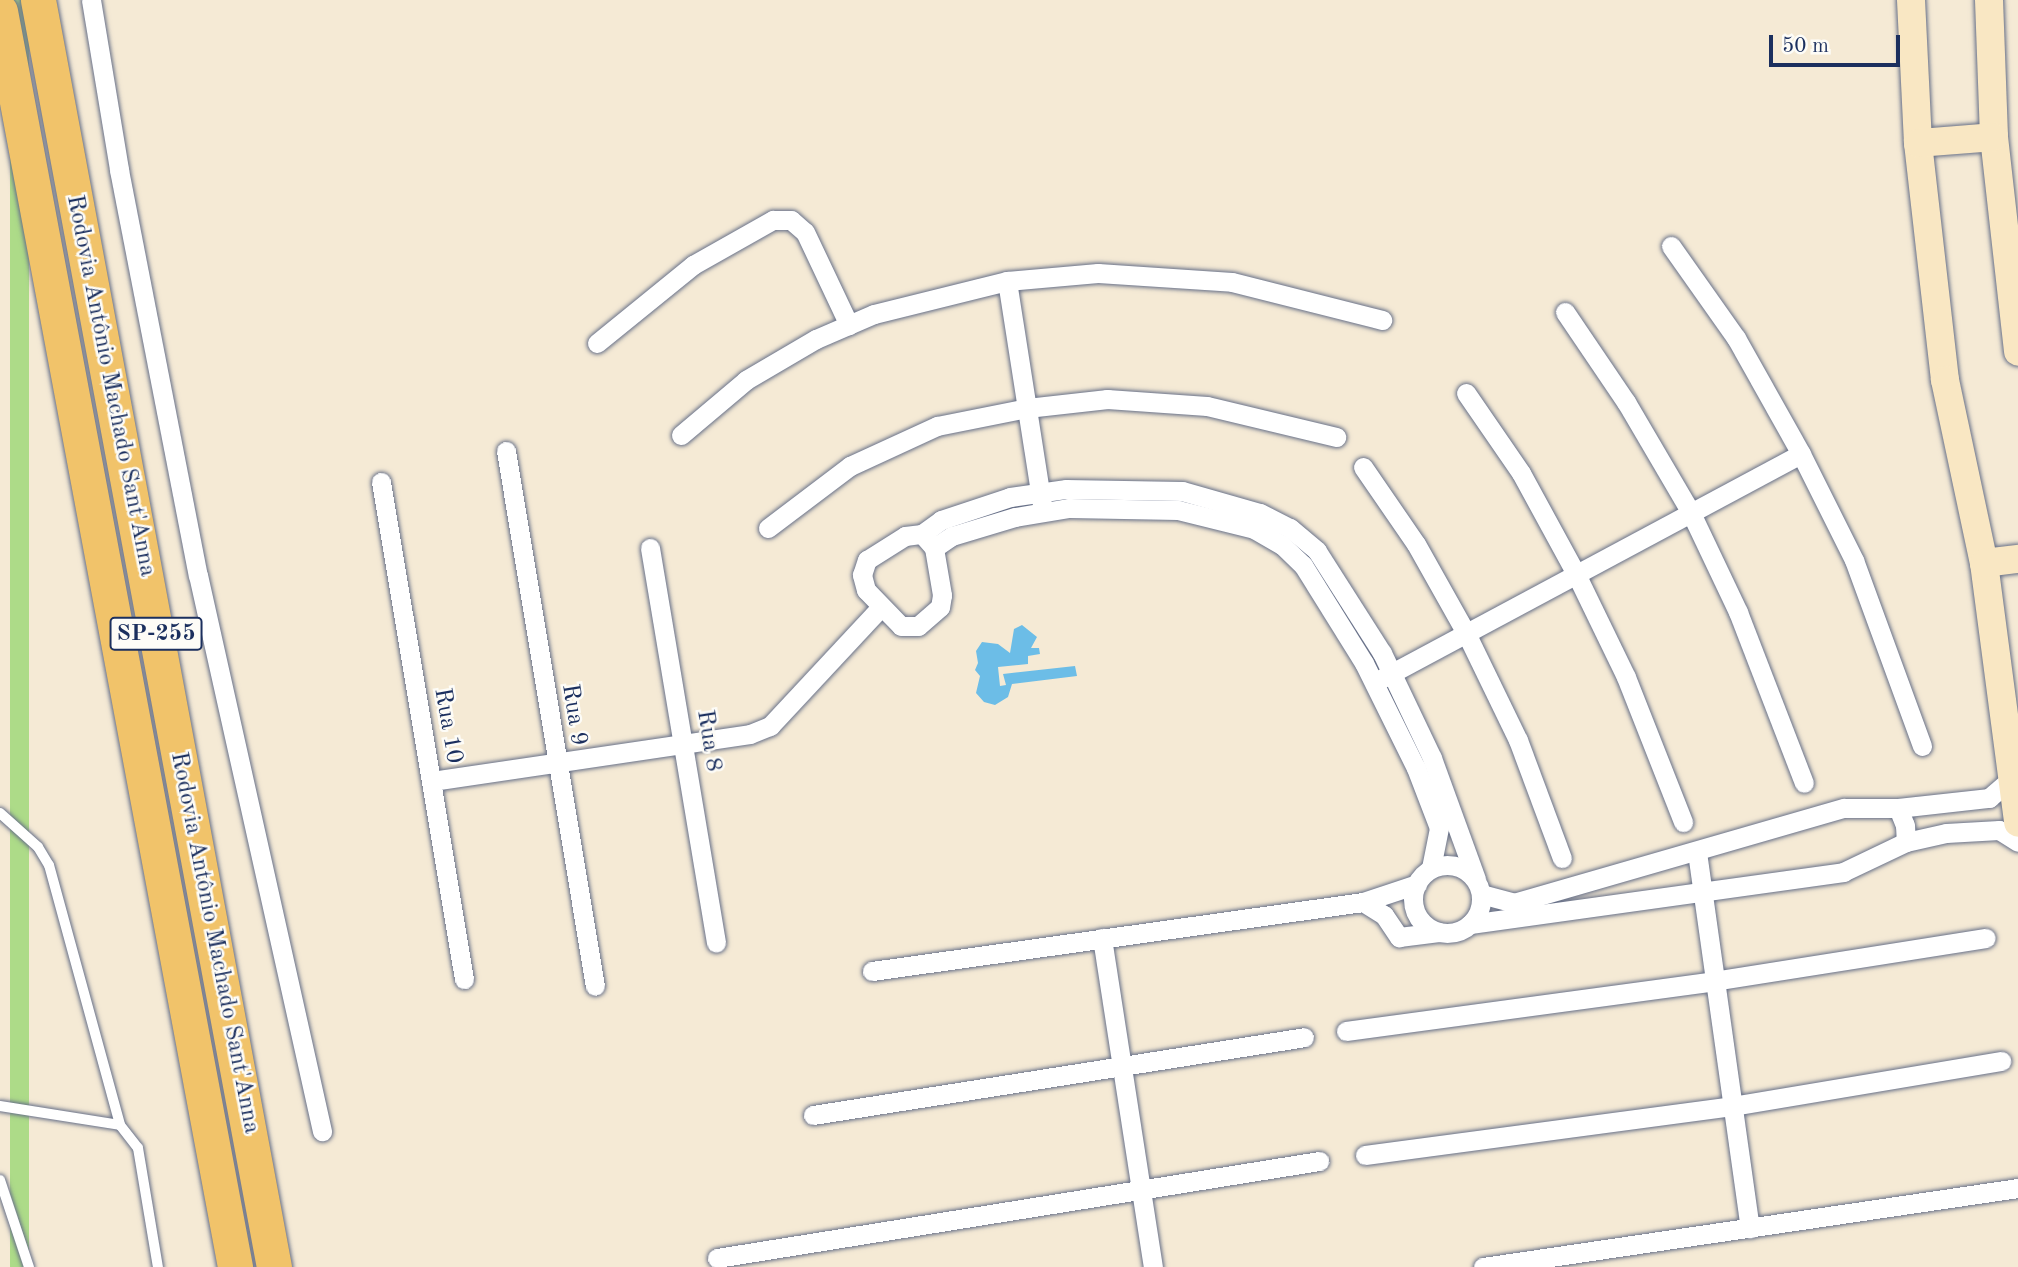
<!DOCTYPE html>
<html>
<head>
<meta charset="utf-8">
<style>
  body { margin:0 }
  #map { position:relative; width:2018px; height:1267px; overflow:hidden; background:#f5ead5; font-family:"Old Standard TT",serif }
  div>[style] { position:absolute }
  .green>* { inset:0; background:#addb88; transform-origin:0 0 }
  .water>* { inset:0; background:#6cbde7 }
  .roads { filter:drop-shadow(0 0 2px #677088) drop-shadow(0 0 2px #677088) }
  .lane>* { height:10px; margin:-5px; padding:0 5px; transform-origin:5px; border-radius:5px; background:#fff }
  .street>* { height:19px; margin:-9.5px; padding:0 9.5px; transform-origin:9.5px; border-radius:9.5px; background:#fff }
  .street>.ring { margin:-9.5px; padding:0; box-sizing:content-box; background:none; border:19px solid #fff; border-radius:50% }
  .secondary>* { height:28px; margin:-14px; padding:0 14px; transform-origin:14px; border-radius:14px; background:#f9e7c3 }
  .highway>* { height:35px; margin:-17.5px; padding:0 17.5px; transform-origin:17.5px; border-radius:17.5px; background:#f1c36a }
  span { translate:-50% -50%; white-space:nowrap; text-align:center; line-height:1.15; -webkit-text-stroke:5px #fdfcf7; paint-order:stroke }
  .shield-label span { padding:2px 5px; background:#fdfcf7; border:2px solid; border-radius:5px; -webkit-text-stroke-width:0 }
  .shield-label { font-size:23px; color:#1b2f5e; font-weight:700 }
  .street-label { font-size:24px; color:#1b2f5e }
  .scale { position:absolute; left:1769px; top:35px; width:131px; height:32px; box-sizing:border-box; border:4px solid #1b2f5e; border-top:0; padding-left:9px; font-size:21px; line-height:24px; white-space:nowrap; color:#1b2f5e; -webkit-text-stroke:5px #fdfcf7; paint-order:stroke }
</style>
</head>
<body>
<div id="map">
  <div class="green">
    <div style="left:10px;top:0;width:19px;height:1288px"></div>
  </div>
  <div class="water">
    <div style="clip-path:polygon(1022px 625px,1037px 637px,1031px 648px,1039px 648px,1040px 654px,1028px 656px,1028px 664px,998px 667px,1000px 686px,1006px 685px,1003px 674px,1075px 666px,1077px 676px,1012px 684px,1008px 697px,995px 705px,984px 702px,976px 693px,980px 676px,975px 670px,978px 663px,976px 651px,982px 642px,998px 644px,1010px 653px,1014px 629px)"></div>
  </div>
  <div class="roads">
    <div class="lane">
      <div style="left:0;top:813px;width:51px;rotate:41.8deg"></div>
      <div style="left:38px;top:847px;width:21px;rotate:59deg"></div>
      <div style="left:49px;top:865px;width:270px;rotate:74.7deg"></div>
      <div style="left:0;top:1106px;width:121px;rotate:9deg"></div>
      <div style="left:120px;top:1125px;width:29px;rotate:52deg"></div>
      <div style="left:138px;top:1148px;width:121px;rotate:80.5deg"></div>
      <div style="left:0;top:1180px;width:92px;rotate:71.6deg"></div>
    </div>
    <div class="street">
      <div style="left:91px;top:0;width:172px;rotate:80.6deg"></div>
      <div style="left:119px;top:170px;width:413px;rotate:79deg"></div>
      <div style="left:198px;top:575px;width:570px;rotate:77.43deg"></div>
      <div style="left:1671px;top:246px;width:113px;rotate:54.8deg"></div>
      <div style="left:1736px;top:338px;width:133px;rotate:60.7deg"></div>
      <div style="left:1801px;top:454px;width:119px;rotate:63.4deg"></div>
      <div style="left:1854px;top:560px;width:198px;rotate:69.9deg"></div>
      <div style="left:1007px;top:281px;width:226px;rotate:81.1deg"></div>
      <div style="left:1565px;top:312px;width:109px;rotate:55.9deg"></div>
      <div style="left:1626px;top:402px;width:129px;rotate:59.6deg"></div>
      <div style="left:1691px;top:513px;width:110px;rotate:64.6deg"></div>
      <div style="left:1738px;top:612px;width:183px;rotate:68.9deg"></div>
      <div style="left:597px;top:343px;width:124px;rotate:-39.1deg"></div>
      <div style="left:693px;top:265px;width:92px;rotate:-29.4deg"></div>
      <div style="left:773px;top:220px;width:18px"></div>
      <div style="left:791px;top:220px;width:18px;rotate:41deg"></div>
      <div style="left:805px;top:232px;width:103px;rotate:64.7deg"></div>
      <div style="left:1466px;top:393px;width:97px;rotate:55.5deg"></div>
      <div style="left:1521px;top:473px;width:115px;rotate:61.4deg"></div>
      <div style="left:1576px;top:574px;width:114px;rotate:64.1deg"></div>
      <div style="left:1626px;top:677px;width:156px;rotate:68.5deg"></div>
      <div style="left:681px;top:435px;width:85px;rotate:-40.2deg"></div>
      <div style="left:746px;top:380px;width:81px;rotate:-30.4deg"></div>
      <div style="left:816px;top:339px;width:63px;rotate:-23.3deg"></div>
      <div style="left:874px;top:314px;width:137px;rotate:-13.9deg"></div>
      <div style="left:1007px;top:281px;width:91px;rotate:-5deg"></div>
      <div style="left:1098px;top:273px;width:134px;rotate:3.8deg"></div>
      <div style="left:1232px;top:282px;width:155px;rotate:14.2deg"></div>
      <div style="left:506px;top:451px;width:542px;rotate:80.56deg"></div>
      <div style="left:1363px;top:467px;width:93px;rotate:55.5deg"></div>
      <div style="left:1416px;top:544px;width:102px;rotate:60.7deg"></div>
      <div style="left:1466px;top:633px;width:119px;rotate:64.1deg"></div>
      <div style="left:1518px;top:740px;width:126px;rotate:69.6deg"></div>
      <div style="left:381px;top:482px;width:504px;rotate:80.52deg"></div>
      <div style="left:768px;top:528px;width:103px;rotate:-37.1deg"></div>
      <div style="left:850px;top:466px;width:96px;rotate:-24.7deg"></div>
      <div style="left:937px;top:426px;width:92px;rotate:-11.3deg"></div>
      <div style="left:1027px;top:408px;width:81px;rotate:-6.4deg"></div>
      <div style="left:1107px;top:399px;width:100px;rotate:4deg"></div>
      <div style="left:1207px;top:406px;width:133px;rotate:13.5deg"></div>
      <div style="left:922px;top:534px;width:24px;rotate:-36deg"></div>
      <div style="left:941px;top:520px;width:73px;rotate:-18.4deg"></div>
      <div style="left:1010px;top:497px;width:57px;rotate:-8.1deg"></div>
      <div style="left:1066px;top:489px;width:116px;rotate:1deg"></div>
      <div style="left:1182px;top:491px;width:81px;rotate:15.8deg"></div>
      <div style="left:1260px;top:513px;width:34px;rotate:27deg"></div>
      <div style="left:1290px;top:528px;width:35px;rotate:40deg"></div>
      <div style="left:1317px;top:551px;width:121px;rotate:57.5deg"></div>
      <div style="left:1382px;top:653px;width:116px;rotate:64.5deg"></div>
      <div style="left:1432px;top:758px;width:129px;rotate:70deg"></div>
      <div style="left:922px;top:534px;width:18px;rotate:49deg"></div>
      <div style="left:934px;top:548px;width:48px;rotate:80.3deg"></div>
      <div style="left:942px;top:595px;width:12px;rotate:99deg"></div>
      <div style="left:940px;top:607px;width:29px;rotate:139deg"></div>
      <div style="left:918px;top:626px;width:17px;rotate:180deg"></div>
      <div style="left:901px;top:626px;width:50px;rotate:-134.2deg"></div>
      <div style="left:866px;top:590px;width:16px;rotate:-105deg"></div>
      <div style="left:862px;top:575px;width:16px;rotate:-72deg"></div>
      <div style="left:867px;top:560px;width:45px;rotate:-32.3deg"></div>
      <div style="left:905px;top:536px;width:17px;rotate:-7deg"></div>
      <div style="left:650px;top:548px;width:400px;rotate:80.5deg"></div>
      <div style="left:934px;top:548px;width:22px;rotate:-34deg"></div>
      <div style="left:952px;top:536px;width:66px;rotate:-16.8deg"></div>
      <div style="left:1015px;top:517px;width:55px;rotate:-9.5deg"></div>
      <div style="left:1069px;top:508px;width:109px;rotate:1.1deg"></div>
      <div style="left:1178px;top:510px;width:78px;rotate:14deg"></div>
      <div style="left:1254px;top:529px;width:32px;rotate:30deg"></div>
      <div style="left:1282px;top:545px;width:29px;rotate:44deg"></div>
      <div style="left:1303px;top:565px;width:115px;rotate:58.1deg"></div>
      <div style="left:1364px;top:663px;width:117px;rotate:63.7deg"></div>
      <div style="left:1416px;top:768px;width:64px;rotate:69deg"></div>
      <div style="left:1439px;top:828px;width:41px;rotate:101.3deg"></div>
      <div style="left:1381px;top:679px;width:476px;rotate:-28.2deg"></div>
      <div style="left:432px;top:781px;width:321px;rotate:-8.4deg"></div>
      <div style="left:750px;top:734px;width:22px;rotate:-22deg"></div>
      <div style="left:770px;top:726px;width:161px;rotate:-47deg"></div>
      <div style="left:1898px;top:808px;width:18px;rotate:68deg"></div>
      <div style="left:1905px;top:825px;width:17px;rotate:87deg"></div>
      <div style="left:1697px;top:852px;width:380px;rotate:82deg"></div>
      <div class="ring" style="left:1413px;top:865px;width:49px;height:49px"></div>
      <div style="left:1481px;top:894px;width:34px;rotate:15deg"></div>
      <div style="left:1514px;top:903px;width:343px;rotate:-16.1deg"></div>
      <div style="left:1844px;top:808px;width:54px"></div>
      <div style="left:1898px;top:808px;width:92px;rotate:-6.3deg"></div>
      <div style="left:1989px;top:798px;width:30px;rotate:-41deg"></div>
      <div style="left:1363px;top:902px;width:25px;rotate:32deg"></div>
      <div style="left:1384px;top:915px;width:27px;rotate:56deg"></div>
      <div style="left:1399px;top:937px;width:40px;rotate:-7.1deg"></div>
      <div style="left:1470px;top:924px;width:377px;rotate:-7.9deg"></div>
      <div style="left:1843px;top:872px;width:70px;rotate:-25.5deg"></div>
      <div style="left:1906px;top:842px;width:41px;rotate:-12.7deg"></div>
      <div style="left:1946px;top:833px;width:53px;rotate:-3.2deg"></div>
      <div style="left:1999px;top:830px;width:22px;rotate:32deg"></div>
      <div style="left:1102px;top:938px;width:333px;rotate:81.2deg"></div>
      <div style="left:872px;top:971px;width:496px;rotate:-8deg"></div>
      <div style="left:1363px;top:902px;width:57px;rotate:-18.4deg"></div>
      <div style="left:1346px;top:1031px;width:371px;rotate:-7.7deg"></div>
      <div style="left:1714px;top:981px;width:275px;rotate:-9deg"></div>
      <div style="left:813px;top:1115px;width:497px;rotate:-9deg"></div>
      <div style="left:1365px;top:1155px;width:370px;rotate:-7.6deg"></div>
      <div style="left:1732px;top:1106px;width:273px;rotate:-9.5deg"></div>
      <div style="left:717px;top:1258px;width:610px;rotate:-9.15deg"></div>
      <div style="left:1483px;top:1267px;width:541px;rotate:-8.4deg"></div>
    </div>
    <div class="secondary">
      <div style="left:1911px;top:0;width:143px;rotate:87.2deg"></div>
      <div style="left:1918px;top:143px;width:239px;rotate:83.5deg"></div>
      <div style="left:1945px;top:380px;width:187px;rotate:78deg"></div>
      <div style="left:1984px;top:563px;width:262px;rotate:82.5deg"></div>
      <div style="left:1989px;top:0;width:137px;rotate:87.9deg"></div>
      <div style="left:1994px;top:137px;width:216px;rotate:83.6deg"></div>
      <div style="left:1918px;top:143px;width:76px;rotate:-4.5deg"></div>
      <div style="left:1984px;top:563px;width:34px;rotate:-7deg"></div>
    </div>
    <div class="highway">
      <div style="left:38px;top:0;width:1289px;rotate:79.45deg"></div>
      <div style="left:0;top:11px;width:1278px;rotate:79.4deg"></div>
    </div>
  </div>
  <div class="shield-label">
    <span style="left:156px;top:634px">SP-255</span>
  </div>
  <div class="street-label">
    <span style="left:110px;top:386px;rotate:79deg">Rodovia Antônio Machado Sant'Anna</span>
    <span style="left:573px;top:715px;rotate:81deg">Rua 9</span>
    <span style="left:447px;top:726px;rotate:80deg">Rua 10</span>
    <span style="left:708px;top:741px;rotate:81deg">Rua 8</span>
    <span style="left:214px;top:943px;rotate:79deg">Rodovia Antônio Machado Sant'Anna</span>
  </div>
  <div class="scale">50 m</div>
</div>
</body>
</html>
